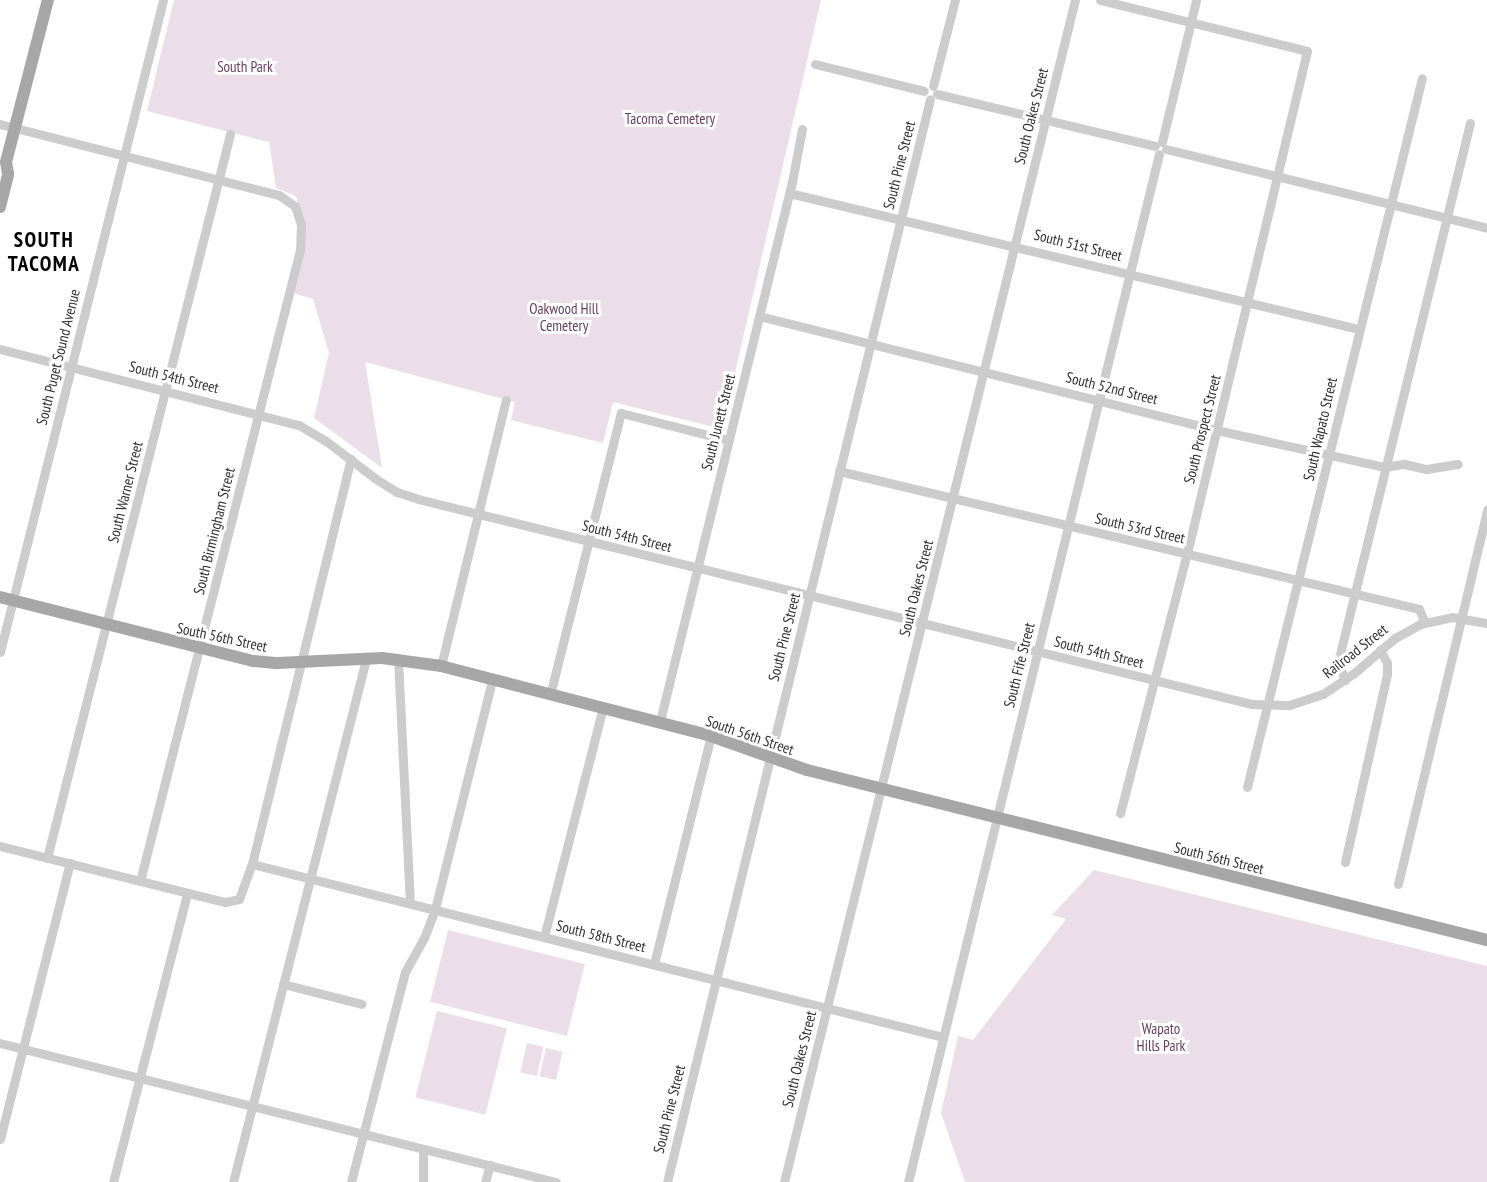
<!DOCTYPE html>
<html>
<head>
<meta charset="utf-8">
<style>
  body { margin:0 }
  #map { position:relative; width:1487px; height:1182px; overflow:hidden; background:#fff; font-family:"PT Sans Narrow",sans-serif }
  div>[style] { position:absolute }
  .green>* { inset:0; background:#ebdee9; transform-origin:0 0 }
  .minor>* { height:9px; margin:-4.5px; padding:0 4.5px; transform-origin:4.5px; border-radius:4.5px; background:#ccc }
  .major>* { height:12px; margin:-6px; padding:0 6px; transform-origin:6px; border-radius:6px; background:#a7a7a7 }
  span { translate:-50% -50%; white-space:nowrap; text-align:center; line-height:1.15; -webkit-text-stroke:6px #fff; paint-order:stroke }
  .park-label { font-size:15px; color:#67405f }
  .street-label { font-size:15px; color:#2f2f2f }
  .district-label { font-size:21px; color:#000; font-weight:700; letter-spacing:1.5px }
</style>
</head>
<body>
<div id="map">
  <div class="green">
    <div style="clip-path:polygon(174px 0,821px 0,722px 429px,613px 402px,603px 443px,511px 420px,515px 402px,365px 362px,382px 468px,314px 418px,329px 353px,313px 299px,293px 293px,305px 242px,305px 228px,296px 196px,276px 188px,269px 142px,147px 111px)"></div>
    <div style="clip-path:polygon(1094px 870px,1487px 966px,1487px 1182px,965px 1182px,941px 1113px,958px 1036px,973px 1040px,1066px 919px,1052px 915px)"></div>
    <div style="left:448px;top:930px;width:141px;height:74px;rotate:14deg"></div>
    <div style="left:437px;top:1011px;width:72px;height:89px;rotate:14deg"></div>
    <div style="left:527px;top:1043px;width:17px;height:30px;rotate:13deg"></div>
    <div style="left:546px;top:1048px;width:17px;height:29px;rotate:13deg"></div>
  </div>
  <div class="minor">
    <div style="left:1100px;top:0;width:213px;rotate:13.8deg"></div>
    <div style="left:1307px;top:51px;width:504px;rotate:103.43deg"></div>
    <div style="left:1190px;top:541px;width:281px;rotate:104.4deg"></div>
    <div style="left:815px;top:64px;width:112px;rotate:13.9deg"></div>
    <div style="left:933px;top:86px;width:89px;rotate:-75.7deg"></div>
    <div style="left:937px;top:94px;width:224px;rotate:13.4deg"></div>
    <div style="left:0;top:124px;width:288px;rotate:14.3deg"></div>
    <div style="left:279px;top:195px;width:19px;rotate:35deg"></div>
    <div style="left:295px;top:206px;width:19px;rotate:72deg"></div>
    <div style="left:301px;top:224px;width:26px;rotate:92deg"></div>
    <div style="left:300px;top:250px;width:651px;rotate:104.23deg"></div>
    <div style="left:1162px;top:142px;width:146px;rotate:-76.5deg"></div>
    <div style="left:1166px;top:149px;width:331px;rotate:13.8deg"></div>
    <div style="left:789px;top:193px;width:586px;rotate:13.42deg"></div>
    <div style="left:759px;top:316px;width:471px;rotate:14deg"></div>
    <div style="left:1216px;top:430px;width:172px;rotate:12.4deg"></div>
    <div style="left:1384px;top:467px;width:20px;rotate:-9deg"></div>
    <div style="left:1404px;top:464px;width:23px;rotate:13deg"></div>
    <div style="left:1426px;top:469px;width:32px;rotate:-9deg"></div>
    <div style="left:0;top:349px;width:309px;rotate:14.3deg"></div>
    <div style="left:299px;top:425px;width:31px;rotate:31deg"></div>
    <div style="left:326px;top:441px;width:63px;rotate:37.2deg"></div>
    <div style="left:376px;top:479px;width:25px;rotate:32deg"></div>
    <div style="left:397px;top:492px;width:22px;rotate:18deg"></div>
    <div style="left:418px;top:499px;width:859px;rotate:13.81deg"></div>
    <div style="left:1252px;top:704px;width:37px;rotate:2deg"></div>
    <div style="left:1289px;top:705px;width:36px;rotate:-18deg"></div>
    <div style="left:1323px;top:694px;width:36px;rotate:-34deg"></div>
    <div style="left:1353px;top:674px;width:55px;rotate:-40.6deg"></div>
    <div style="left:1395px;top:638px;width:29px;rotate:-29deg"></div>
    <div style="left:1420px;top:624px;width:33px;rotate:-12deg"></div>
    <div style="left:1452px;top:617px;width:36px;rotate:10deg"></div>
    <div style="left:839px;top:471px;width:596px;rotate:13.38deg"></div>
    <div style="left:1419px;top:609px;width:15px;rotate:67deg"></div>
    <div style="left:0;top:652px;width:672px;rotate:-75.96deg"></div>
    <div style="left:398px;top:659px;width:244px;rotate:87.2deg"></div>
    <div style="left:441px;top:666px;width:274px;rotate:-76.3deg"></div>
    <div style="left:1345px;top:680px;width:19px;rotate:-111deg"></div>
    <div style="left:1338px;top:662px;width:555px;rotate:-76.24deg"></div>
    <div style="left:550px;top:695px;width:291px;rotate:-75.9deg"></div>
    <div style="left:621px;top:413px;width:110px;rotate:14.2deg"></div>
    <div style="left:660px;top:721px;width:555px;rotate:-76.24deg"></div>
    <div style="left:792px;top:182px;width:54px;rotate:-79.3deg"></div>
    <div style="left:1247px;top:787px;width:730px;rotate:-76.14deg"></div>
    <div style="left:0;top:846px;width:232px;rotate:14deg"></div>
    <div style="left:225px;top:902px;width:14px;rotate:-12deg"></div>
    <div style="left:239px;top:899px;width:37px;rotate:-70deg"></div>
    <div style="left:252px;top:864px;width:417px;rotate:-76.3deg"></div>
    <div style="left:47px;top:858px;width:747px;rotate:-75.81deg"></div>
    <div style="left:1345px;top:862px;width:193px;rotate:-77.4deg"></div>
    <div style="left:1387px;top:674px;width:11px;rotate:-90deg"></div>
    <div style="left:1387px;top:663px;width:15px;rotate:-118deg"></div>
    <div style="left:252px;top:864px;width:712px;rotate:14.06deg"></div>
    <div style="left:1398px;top:884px;width:385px;rotate:-76.6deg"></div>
    <div style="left:544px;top:937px;width:236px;rotate:-75.6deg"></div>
    <div style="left:654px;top:964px;width:235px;rotate:-76deg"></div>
    <div style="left:283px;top:984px;width:81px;rotate:14.2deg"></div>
    <div style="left:0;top:1043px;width:573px;rotate:14.04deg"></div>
    <div style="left:0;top:1139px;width:285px;rotate:-75.8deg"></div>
    <div style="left:423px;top:1149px;width:33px;rotate:90deg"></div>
    <div style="left:113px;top:1182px;width:298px;rotate:-75.6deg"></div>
    <div style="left:233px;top:1182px;width:540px;rotate:-75.73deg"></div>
    <div style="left:351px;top:1182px;width:217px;rotate:-75.6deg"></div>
    <div style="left:405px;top:972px;width:39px;rotate:-61deg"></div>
    <div style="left:424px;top:938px;width:31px;rotate:-69deg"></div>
    <div style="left:435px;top:909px;width:235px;rotate:-76deg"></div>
    <div style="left:485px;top:1182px;width:18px;rotate:-74deg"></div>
    <div style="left:667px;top:1182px;width:1114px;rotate:-76.35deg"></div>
    <div style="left:784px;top:1182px;width:1217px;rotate:-76.17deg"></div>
    <div style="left:908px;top:1182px;width:1058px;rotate:-76.28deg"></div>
  </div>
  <div class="major">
    <div style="left:0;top:207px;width:34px;rotate:-76deg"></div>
    <div style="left:8px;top:174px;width:12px;rotate:-99deg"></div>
    <div style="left:6px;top:162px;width:167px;rotate:-75.5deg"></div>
    <div style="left:0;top:597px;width:261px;rotate:14.2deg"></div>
    <div style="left:253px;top:661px;width:25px;rotate:5deg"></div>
    <div style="left:278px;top:663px;width:104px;rotate:-2.8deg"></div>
    <div style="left:382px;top:658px;width:60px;rotate:7.7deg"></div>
    <div style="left:441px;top:666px;width:279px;rotate:14.5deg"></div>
    <div style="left:711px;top:736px;width:102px;rotate:19.5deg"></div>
    <div style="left:807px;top:770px;width:701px;rotate:14.04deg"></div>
  </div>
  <div class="park-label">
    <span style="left:245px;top:67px">South Park</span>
    <span style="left:670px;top:119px">Tacoma Cemetery</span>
    <span style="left:564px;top:317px">Oakwood Hill<br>Cemetery</span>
    <span style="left:1161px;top:1037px">Wapato<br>Hills Park</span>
  </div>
  <div class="street-label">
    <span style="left:1031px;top:116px;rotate:-76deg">South Oakes Street</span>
    <span style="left:899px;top:165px;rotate:-76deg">South Pine Street</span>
    <span style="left:1078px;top:245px;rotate:14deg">South 51st Street</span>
    <span style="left:58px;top:357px;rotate:-76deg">South Puget Sound Avenue</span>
    <span style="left:174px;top:377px;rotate:14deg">South 54th Street</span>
    <span style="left:1112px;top:388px;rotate:14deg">South 52nd Street</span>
    <span style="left:718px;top:422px;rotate:-76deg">South Junett Street</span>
    <span style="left:1202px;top:429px;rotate:-76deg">South Prospect Street</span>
    <span style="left:1320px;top:429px;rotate:-77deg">South Wapato Street</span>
    <span style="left:125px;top:492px;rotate:-76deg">South Warner Street</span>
    <span style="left:1140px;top:528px;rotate:13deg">South 53rd Street</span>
    <span style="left:214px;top:531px;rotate:-76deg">South Birmingham Street</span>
    <span style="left:627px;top:536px;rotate:14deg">South 54th Street</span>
    <span style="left:916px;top:588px;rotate:-76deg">South Oakes Street</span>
    <span style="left:222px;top:637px;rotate:12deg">South 56th Street</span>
    <span style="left:784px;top:637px;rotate:-76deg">South Pine Street</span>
    <span style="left:1355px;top:651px;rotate:-38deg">Railroad Street</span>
    <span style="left:1099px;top:652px;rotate:14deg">South 54th Street</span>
    <span style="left:1019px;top:665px;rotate:-76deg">South Fife Street</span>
    <span style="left:750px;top:735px;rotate:19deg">South 56th Street</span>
    <span style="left:1219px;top:858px;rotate:14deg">South 56th Street</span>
    <span style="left:601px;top:936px;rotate:14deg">South 58th Street</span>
    <span style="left:799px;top:1059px;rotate:-76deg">South Oakes Street</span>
    <span style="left:669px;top:1109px;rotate:-76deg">South Pine Street</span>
  </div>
  <div class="district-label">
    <span style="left:44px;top:252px">SOUTH<br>TACOMA</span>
  </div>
</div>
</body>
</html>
